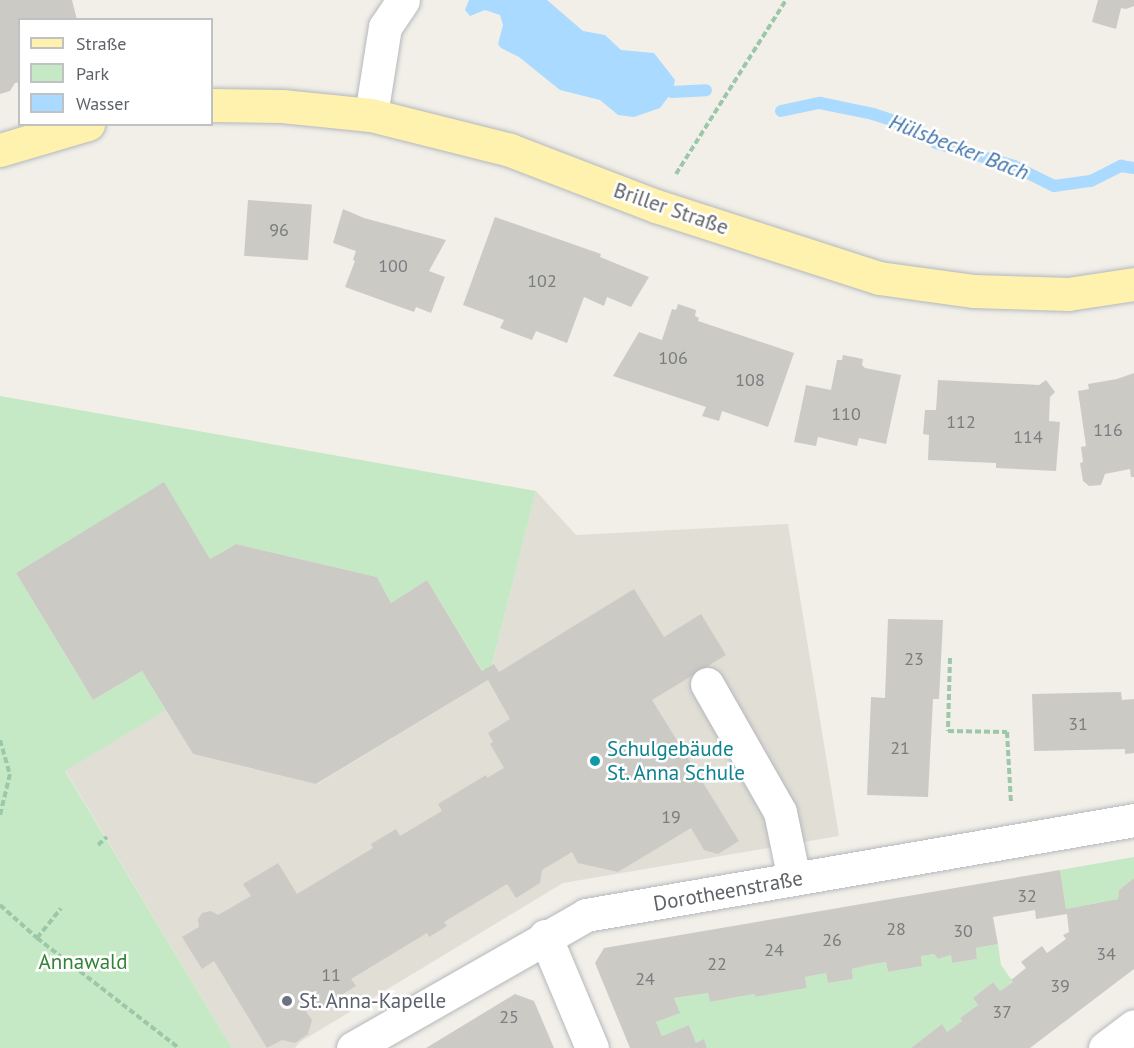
<!DOCTYPE html>
<html>
<head>
<meta charset="utf-8">
<style>
  body { margin:0 }
  #map { position:relative; width:1134px; height:1048px; overflow:hidden; background:#f1efe8; font-family:"PT Sans",sans-serif }
  div>[style] { position:absolute }
  .education>* { inset:0; background:#e1ded6 }
  .green>* { inset:0; background:#c5e8c5 }
  .water>* { inset:0; background:#aadaff }
  .stream>* { height:12px; margin:-6px; padding:0 6px; transform-origin:6px; border-radius:6px; background:#aadaff }
  .building>* { inset:0; background:#cccac5; transform-origin:0 0 }
  .path>* { height:4px; margin-top:-2px; transform-origin:0; background:repeating-linear-gradient(90deg,#9cc7a9 0 6px,transparent 0 9px) }
  .roads { filter:drop-shadow(0 0 2px #b5b8bc) drop-shadow(0 0 2px #b5b8bc) }
  .minor>* { height:33px; margin:-16.5px; padding:0 16.5px; transform-origin:16.5px; border-radius:16.5px; background:#fff }
  .major>* { height:33px; margin:-16.5px; padding:0 16.5px; transform-origin:16.5px; border-radius:16.5px; background:#fff2af }
  .dots>* { width:16px; height:16px; translate:-50% -50%; box-sizing:border-box; border:3px solid #fff; border-radius:50% }
  span { translate:-50% -50%; white-space:nowrap; text-align:center; line-height:1.15; -webkit-text-stroke:5px #fff; paint-order:stroke }
  .number-label { font-size:18px; color:#7a7d7f }
  .number-label span { -webkit-text-stroke-width:0 }
  .street-label { font-size:21px; color:#5f6368 }
  .culture-label { font-size:21px; color:#0d838f }
  .left { translate:0 -50%; text-align:left }
  .park-label { font-size:21px; color:#348238 }
  .worship-label { font-size:21px; color:#5b616d }
  .water-label { font-size:22px; color:#4174aa; font-style:italic }
  .legend { position:absolute; left:18px; top:18px; width:195px; height:108px; box-sizing:border-box; background:#fff; border:2px solid #bfc1c3; margin:0; padding:8px 10px; list-style:none; font-size:18px; color:#5f6368 }
  .legend li { display:flex; align-items:center; gap:12px; height:30px }
  .legend b { width:30px; border:2px solid #bfc1c3 }
</style>
</head>
<body>
<div id="map">
  <div class="education">
    <div style="clip-path:polygon(536px 491px,576px 535px,788px 524px,839px 836px,563px 883px,300px 1042px,295px 1048px,232px 1048px,65px 770px,166px 710px,193px 754px,317px 784px,488px 680px)"></div>
  </div>
  <div class="green">
    <div style="clip-path:polygon(0 396px,536px 491px,488px 680px,427px 580px,391px 603px,377px 577px,236px 544px,210px 559px,164px 483px,16px 573px,93px 700px,142px 671px,166px 710px,65px 771px,232px 1048px,0 1048px)"></div>
    <div style="clip-path:polygon(1134px 857px,1134px 878px,1119px 890px,1118px 899px,1066px 909px,1060px 870px)"></div>
    <div style="clip-path:polygon(998px 944px,1001px 965px,1013px 982px,1000px 991px,993px 982px,973px 998px,978px 1005px,960px 1018px,962px 1021px,947px 1032px,941px 1025px,911px 1048px,707px 1048px,704px 1040px,696px 1043px,689px 1025px,662px 1036px,656px 1022px,679px 1013px,674px 998px,708px 993px,710px 1002px,754px 994px,755px 997px,807px 988px,805px 977px,826px 973px,828px 983px,853px 979px,852px 969px,868px 965px,886px 962px,888px 972px,922px 966px,921px 956px,934px 954px,938px 959px,951px 955px,952px 963px,977px 959px,976px 948px)"></div>
  </div>
  <div class="water">
    <div style="clip-path:polygon(469px 0,547px 0,583px 31px,605px 35px,621px 50px,654px 53px,675px 80px,672px 92px,660px 108px,634px 117px,618px 115px,600px 100px,560px 90px,519px 57px,501px 48px,498px 44px,503px 25px,500px 15px,485px 10px,470px 16px,465px 10px)"></div>
  </div>
  <div class="stream">
    <div style="left:672px;top:92px;width:34px;rotate:-3deg"></div>
    <div style="left:781px;top:111px;width:40px;rotate:-12deg"></div>
    <div style="left:820px;top:103px;width:54px;rotate:11.7deg"></div>
    <div style="left:873px;top:114px;width:42px;rotate:18deg"></div>
    <div style="left:913px;top:127px;width:28px;rotate:35deg"></div>
    <div style="left:936px;top:143px;width:81px;rotate:16.4deg"></div>
    <div style="left:1014px;top:166px;width:45px;rotate:26.6deg"></div>
    <div style="left:1054px;top:186px;width:37px;rotate:-8deg"></div>
    <div style="left:1091px;top:181px;width:34px;rotate:-27deg"></div>
    <div style="left:1121px;top:166px;width:13px;rotate:9deg"></div>
  </div>
  <div class="building">
    <div style="clip-path:polygon(0 0,72px 0,77px 20px,20px 20px,20px 82px,15px 83px,10px 91px,0 94px)"></div>
    <div style="clip-path:polygon(1098px 0,1134px 0,1134px 6px,1126px 9px,1121px 8px,1116px 29px,1092px 22px)"></div>
    <div style="left:248px;top:200px;width:64px;height:56px;rotate:4deg"></div>
    <div style="clip-path:polygon(343px 209px,364px 218px,446px 240px,429px 271px,445px 277px,431px 313px,416px 307px,414px 312px,345px 287px,355px 261px,353px 260px,356px 251px,333px 243px)"></div>
    <div style="clip-path:polygon(495px 217px,601px 254px,600px 257px,649px 277px,631px 307px,607px 297px,604px 306px,584px 297px,567px 343px,536px 331px,532px 340px,500px 328px,504px 320px,463px 305px)"></div>
    <div style="clip-path:polygon(678px 304px,696px 310px,695px 316px,699px 318px,698px 321px,794px 353px,768px 427px,722px 411px,719px 421px,702px 416px,706px 407px,613px 376px,639px 332px,662px 340px,672px 309px,676px 310px)"></div>
    <div style="clip-path:polygon(843px 355px,863px 359px,862px 365px,865px 368px,901px 375px,886px 444px,859px 438px,857px 446px,818px 437px,816px 446px,794px 442px,806px 385px,831px 390px,837px 360px,842px 360px)"></div>
    <div style="clip-path:polygon(1134px 373px,1134px 477px,1131px 477px,1130px 469px,1105px 474px,1101px 485px,1089px 486px,1083px 481px,1080px 463px,1083px 462px,1081px 447px,1086px 446px,1078px 391px,1089px 389px,1088px 384px,1117px 379px)"></div>
    <div style="clip-path:polygon(938px 380px,1039px 385px,1046px 380px,1055px 392px,1050px 397px,1049px 421px,1060px 422px,1056px 471px,996px 468px,996px 463px,928px 460px,929px 435px,923px 434px,925px 410px,936px 410px)"></div>
    <div style="clip-path:polygon(164px 482px,210px 559px,236px 544px,377px 577px,391px 603px,427px 580px,482px 671px,494px 664px,499px 672px,634px 589px,664px 637px,701px 614px,726px 655px,652px 700px,739px 841px,718px 854px,704px 850px,691px 828px,618px 872px,578px 863px,572px 852px,542px 870px,540px 883px,516px 898px,507px 884px,444px 922px,447px 926px,429px 937px,427px 933px,351px 979px,356px 986px,319px 1009px,316px 1003px,305px 1010px,312px 1020px,308px 1034px,295px 1043px,282px 1040px,267px 1048px,214px 961px,202px 969px,182px 937px,199px 927px,198px 919px,202px 913px,211px 911px,218px 915px,251px 896px,243px 884px,278px 863px,297px 894px,373px 848px,371px 844px,396px 829px,400px 836px,442px 811px,438px 804px,486px 775px,487px 778px,504px 768px,490px 744px,493px 742px,488px 733px,510px 719px,488px 680px,316px 784px,193px 754px,142px 671px,93px 700px,16px 573px)"></div>
    <div style="clip-path:polygon(888px 619px,943px 620px,939px 699px,933px 699px,928px 797px,867px 795px,871px 697px,885px 698px)"></div>
    <div style="clip-path:polygon(1121px 692px,1122px 700px,1134px 699px,1134px 753px,1125px 754px,1125px 749px,1034px 751px,1032px 694px)"></div>
    <div style="clip-path:polygon(1060px 870px,1066px 909px,1118px 899px,1119px 890px,1134px 878px,1134px 969px,1030px 1048px,911px 1048px,942px 1024px,947px 1032px,962px 1021px,960px 1018px,978px 1005px,973px 998px,993px 982px,1000px 991px,1013px 982px,1011px 980px,1026px 968px,1021px 962px,1042px 946px,1047px 953px,1066px 939px,1063px 935px,1069px 932px,1067px 914px,1036px 919px,1035px 910px,993px 917px,998px 944px,976px 948px,977px 959px,952px 963px,951px 955px,938px 959px,934px 954px,921px 956px,922px 966px,888px 972px,886px 962px,868px 965px,852px 969px,853px 979px,828px 983px,826px 973px,805px 977px,807px 988px,755px 997px,754px 994px,710px 1002px,708px 993px,674px 998px,680px 1013px,656px 1022px,662px 1036px,689px 1025px,696px 1043px,704px 1039px,707px 1048px,630px 1048px,595px 963px,604px 948px)"></div>
    <div style="clip-path:polygon(515px 994px,534px 1001px,554px 1048px,426px 1048px)"></div>
  </div>
  <div class="path">
    <div style="left:676px;top:174px;width:206px;rotate:-57.7deg"></div>
    <div style="left:950px;top:658px;width:73px;rotate:91.6deg"></div>
    <div style="left:948px;top:731px;width:59px;rotate:1deg"></div>
    <div style="left:1007px;top:732px;width:72px;rotate:86.8deg"></div>
    <div style="left:0;top:740px;width:35px;rotate:74deg"></div>
    <div style="left:10px;top:774px;width:42px;rotate:103.7deg"></div>
    <div style="left:98px;top:845px;width:12px;rotate:-42deg"></div>
    <div style="left:0;top:905px;width:50px;rotate:41.7deg"></div>
    <div style="left:37px;top:938px;width:180px;rotate:37.8deg"></div>
    <div style="left:37px;top:938px;width:38px;rotate:-51deg"></div>
  </div>
  <div class="roads">
    <div class="minor">
      <div style="left:371px;top:115px;width:89px;rotate:-81deg"></div>
      <div style="left:385px;top:27px;width:32px;rotate:-56deg"></div>
      <div style="left:707px;top:684px;width:147px;rotate:60.3deg"></div>
      <div style="left:780px;top:812px;width:68px;rotate:78.2deg"></div>
      <div style="left:545px;top:936px;width:121px;rotate:67.2deg"></div>
      <div style="left:353px;top:1048px;width:268px;rotate:-29.7deg"></div>
      <div style="left:586px;top:915px;width:556px;rotate:-9.83deg"></div>
      <div style="left:1105px;top:1048px;width:36px;rotate:-37deg"></div>
    </div>
    <div class="major">
      <div style="left:212px;top:105px;width:70px;rotate:0.8deg"></div>
      <div style="left:282px;top:106px;width:89px;rotate:5.8deg"></div>
      <div style="left:371px;top:115px;width:143px;rotate:14.1deg"></div>
      <div style="left:510px;top:150px;width:156px;rotate:21deg"></div>
      <div style="left:656px;top:206px;width:234px;rotate:17.9deg"></div>
      <div style="left:879px;top:278px;width:96px;rotate:7.8deg"></div>
      <div style="left:974px;top:291px;width:94px;rotate:1.8deg"></div>
      <div style="left:1068px;top:294px;width:67px;rotate:-8.6deg"></div>
      <div style="left:0;top:150px;width:92px;rotate:-16.5deg"></div>
    </div>
  </div>
  <div class="dots">
    <div style="left:595px;top:761px;background:#0f9aa8"></div>
    <div style="left:287px;top:1001px;background:#6b7280"></div>
  </div>
  <div class="number-label">
    <span style="left:279px;top:230px">96</span>
    <span style="left:393px;top:266px">100</span>
    <span style="left:542px;top:281px">102</span>
    <span style="left:673px;top:358px">106</span>
    <span style="left:750px;top:380px">108</span>
    <span style="left:846px;top:414px">110</span>
    <span style="left:961px;top:422px">112</span>
    <span style="left:1108px;top:430px">116</span>
    <span style="left:1028px;top:437px">114</span>
    <span style="left:914px;top:659px">23</span>
    <span style="left:1078px;top:724px">31</span>
    <span style="left:900px;top:748px">21</span>
    <span style="left:671px;top:817px">19</span>
    <span style="left:1027px;top:896px">32</span>
    <span style="left:896px;top:929px">28</span>
    <span style="left:963px;top:931px">30</span>
    <span style="left:832px;top:940px">26</span>
    <span style="left:774px;top:950px">24</span>
    <span style="left:1106px;top:954px">34</span>
    <span style="left:717px;top:964px">22</span>
    <span style="left:331px;top:975px">11</span>
    <span style="left:645px;top:979px">24</span>
    <span style="left:1060px;top:986px">39</span>
    <span style="left:1002px;top:1012px">37</span>
    <span style="left:509px;top:1017px">25</span>
  </div>
  <div class="street-label">
    <span style="left:671px;top:209px;rotate:19deg">Briller Straße</span>
    <span style="left:728px;top:891px;rotate:-10deg">Dorotheenstraße</span>
  </div>
  <div class="culture-label">
    <span class="left" style="left:607px;top:761px">Schulgebäude<br>St. Anna Schule</span>
  </div>
  <div class="park-label">
    <span style="left:83px;top:962px">Annawald</span>
  </div>
  <div class="worship-label">
    <span class="left" style="left:299px;top:1001px">St. Anna-Kapelle</span>
  </div>
  <div class="water-label">
    <span style="left:959px;top:147px;rotate:21deg">Hülsbecker Bach</span>
  </div>
  <ul class="legend">
  <li><b style="height:8px;background:#fff2af"></b>Straße</li>
  <li><b style="height:16px;background:#c5e8c5"></b>Park</li>
  <li><b style="height:16px;background:#aadaff"></b>Wasser</li>
  </ul>
</div>
</body>
</html>
